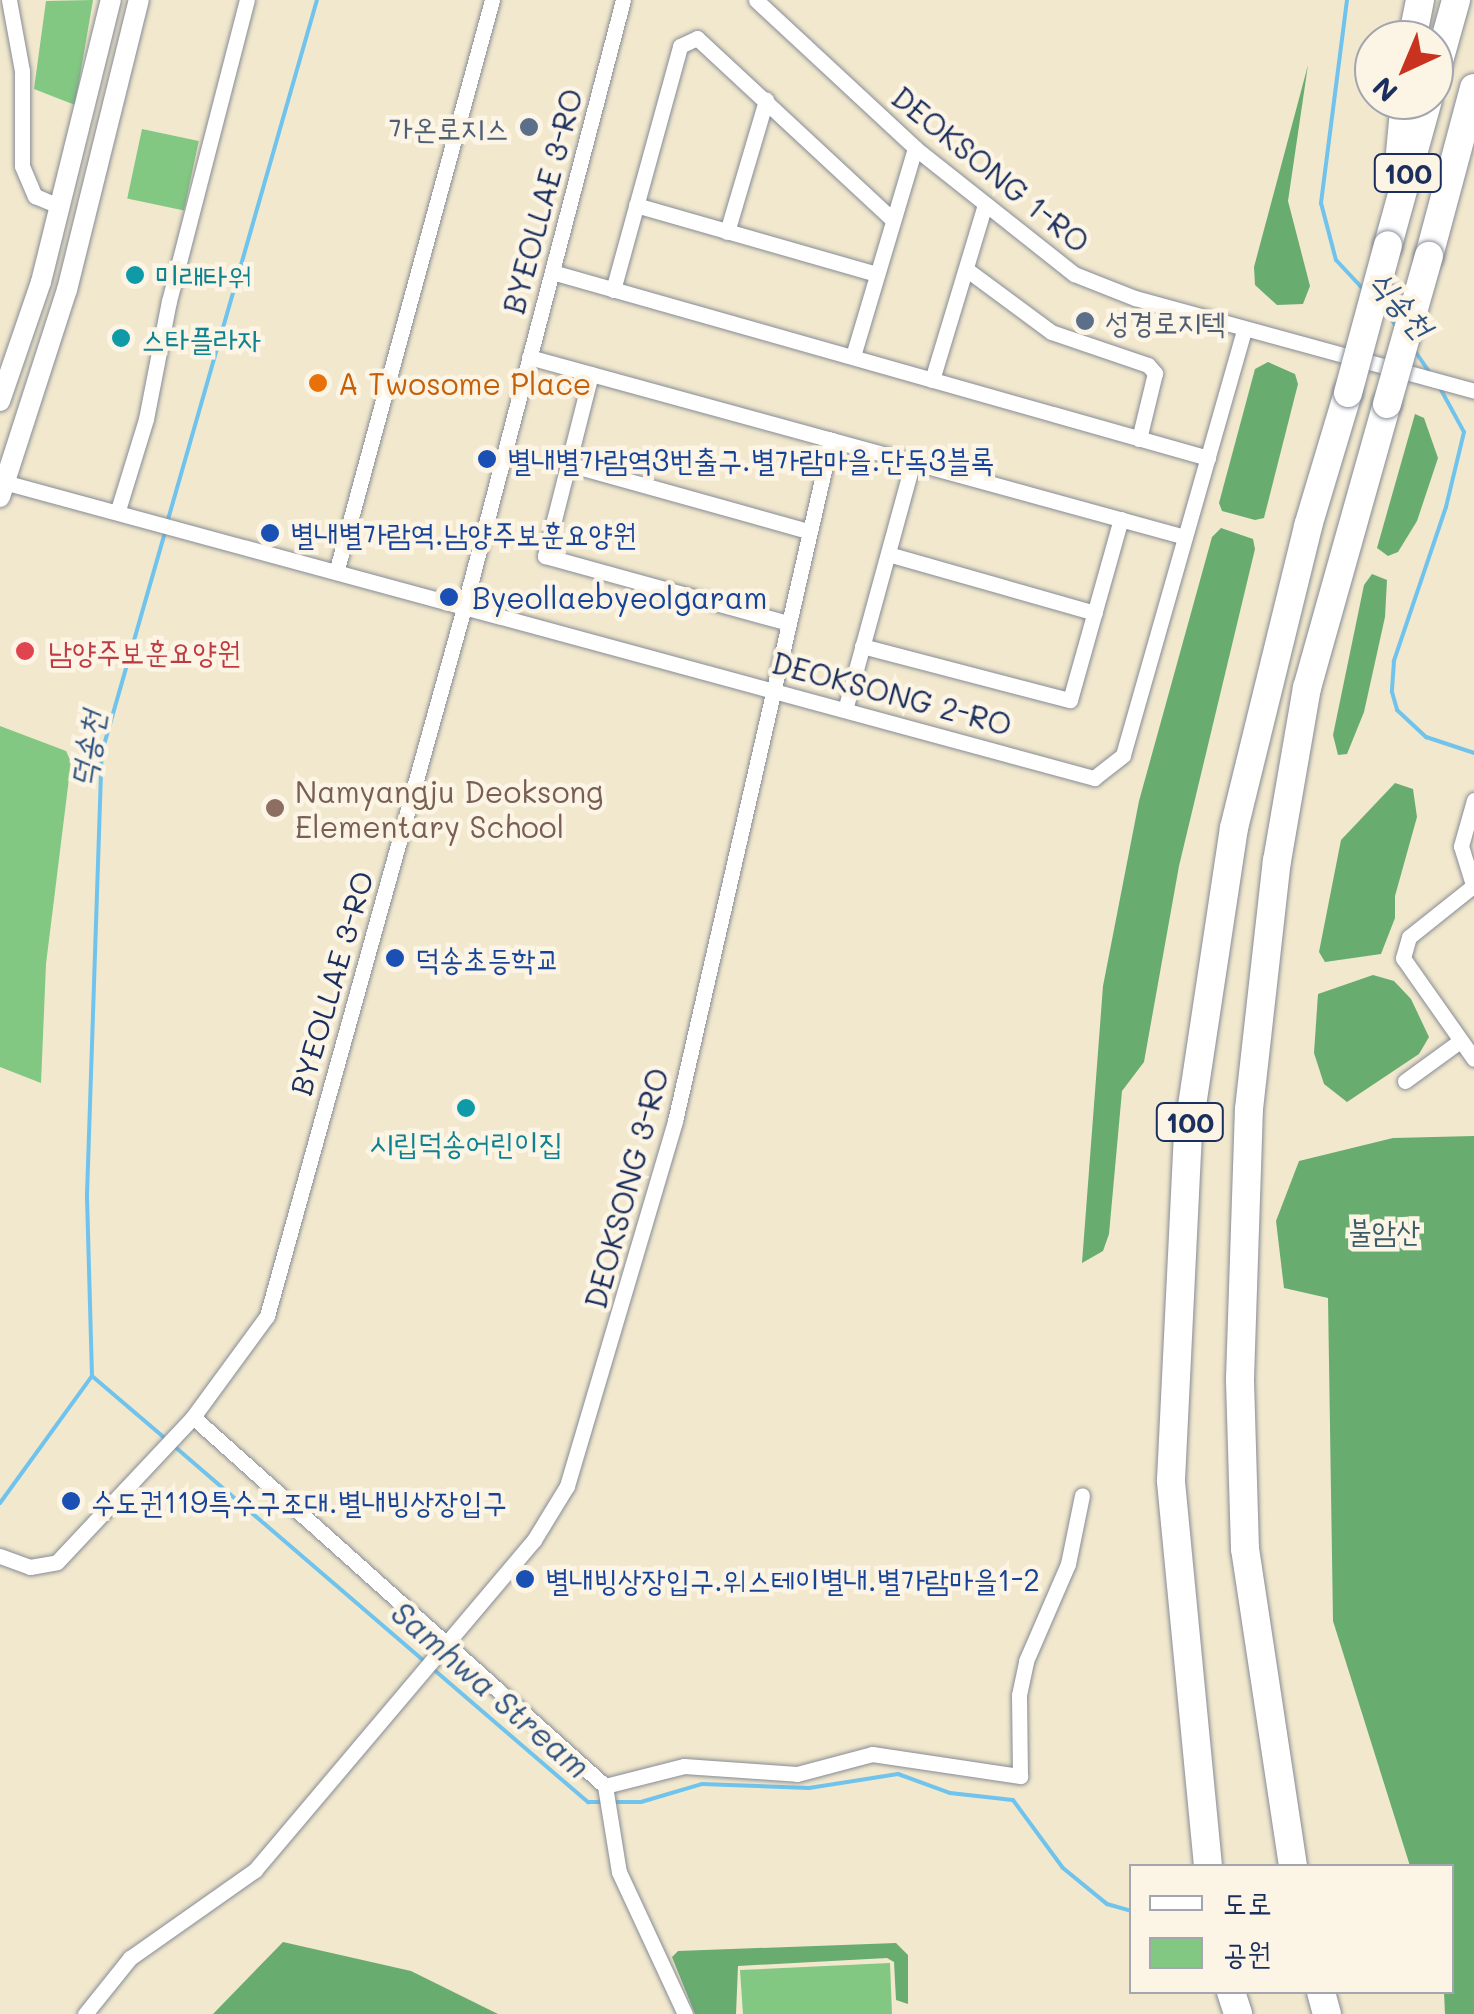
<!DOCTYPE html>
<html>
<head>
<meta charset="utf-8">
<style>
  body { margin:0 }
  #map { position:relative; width:1474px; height:2014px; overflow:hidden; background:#f2e8cd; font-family:Mali,"Poor Story",sans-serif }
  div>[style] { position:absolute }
  .green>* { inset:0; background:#82c782; transform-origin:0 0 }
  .forest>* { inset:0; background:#69ac70 }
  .stream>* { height:4px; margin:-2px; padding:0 2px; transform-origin:2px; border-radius:2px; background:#70c3ec }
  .roads { filter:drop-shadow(0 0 2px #868c96) drop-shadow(0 0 2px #868c96) }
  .street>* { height:15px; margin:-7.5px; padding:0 7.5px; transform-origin:7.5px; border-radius:7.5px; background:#fff }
  .secondary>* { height:20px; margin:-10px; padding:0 10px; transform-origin:10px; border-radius:10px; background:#fff }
  .highway>* { height:28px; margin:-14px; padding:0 14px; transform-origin:14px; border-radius:14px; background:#fff }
  .bridges { filter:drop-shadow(0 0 2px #868c96) drop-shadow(0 0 2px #868c96) }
  .highway-bridge>* { height:28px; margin:-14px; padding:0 14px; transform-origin:14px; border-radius:14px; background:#fff }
  .dots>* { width:28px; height:28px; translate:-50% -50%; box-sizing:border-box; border:5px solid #fcf5e5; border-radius:50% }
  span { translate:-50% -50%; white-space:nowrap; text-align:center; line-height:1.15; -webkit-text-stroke:9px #fcf5e5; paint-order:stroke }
  .shield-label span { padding:2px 8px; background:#fcf5e5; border:2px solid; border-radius:8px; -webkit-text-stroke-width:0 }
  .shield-label { font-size:28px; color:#1b2f5e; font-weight:700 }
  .service-label { font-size:30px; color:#4e5e75 }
  .right { translate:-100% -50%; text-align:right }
  .left { translate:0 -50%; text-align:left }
  .street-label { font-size:30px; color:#1b2f5e }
  .culture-label { font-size:30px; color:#0d838f }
  .food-label { font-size:30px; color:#c56008 }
  .transit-label { font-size:30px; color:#164399 }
  .health-label { font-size:30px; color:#be3a42 }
  .education-label { font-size:30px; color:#785e54 }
  .park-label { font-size:30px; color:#3a5d69 }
  .water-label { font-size:32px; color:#305482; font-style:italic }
  .legend { position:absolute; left:1129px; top:1864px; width:325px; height:130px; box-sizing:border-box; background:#fcf5e5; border:2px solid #a2a6af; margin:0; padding:12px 18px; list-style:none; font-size:30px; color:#1b2f5e }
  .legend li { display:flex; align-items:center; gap:20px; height:50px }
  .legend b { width:50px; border:2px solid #a2a6af }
  .north { position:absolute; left:1354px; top:20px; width:100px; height:100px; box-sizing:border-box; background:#fcf5e5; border:2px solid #a2a6af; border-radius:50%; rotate:224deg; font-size:28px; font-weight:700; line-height:40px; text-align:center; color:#1b2f5e }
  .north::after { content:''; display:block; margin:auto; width:35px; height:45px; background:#c8321e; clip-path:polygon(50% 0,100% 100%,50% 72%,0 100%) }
</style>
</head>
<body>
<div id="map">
  <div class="green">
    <div style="clip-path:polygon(93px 0,75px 105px,34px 89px,46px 1px)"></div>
    <div style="left:142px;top:129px;width:58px;height:71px;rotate:12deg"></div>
    <div style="clip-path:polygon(0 726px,66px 751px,71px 762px,46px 964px,41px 1083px,0 1067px)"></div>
    <div style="clip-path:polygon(890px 1963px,892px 2014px,743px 2014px,740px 1970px)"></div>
  </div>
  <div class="forest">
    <div style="clip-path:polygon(1308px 65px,1288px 201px,1310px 286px,1303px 304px,1277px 305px,1255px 285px,1254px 267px)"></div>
    <div style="clip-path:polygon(1268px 362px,1295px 374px,1298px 384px,1264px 518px,1255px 520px,1222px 511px,1219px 503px,1255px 369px)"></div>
    <div style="clip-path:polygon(1415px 414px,1424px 418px,1438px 458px,1417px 521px,1398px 552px,1388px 556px,1377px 548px)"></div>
    <div style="clip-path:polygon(1221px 528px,1253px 539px,1255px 549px,1179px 866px,1144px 1062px,1122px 1091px,1109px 1234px,1103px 1251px,1082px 1263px,1103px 986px,1139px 801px,1212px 537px)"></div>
    <div style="clip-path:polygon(1372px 574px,1387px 580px,1385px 617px,1364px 712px,1347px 754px,1338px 755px,1333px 735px,1364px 585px)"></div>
    <div style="clip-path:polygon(1395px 783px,1413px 789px,1417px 817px,1395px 896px,1395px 918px,1381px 954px,1325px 962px,1319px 952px,1341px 840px)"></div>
    <div style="clip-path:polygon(1373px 975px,1394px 981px,1411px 999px,1429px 1037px,1419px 1054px,1347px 1102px,1324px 1084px,1314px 1053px,1318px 994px)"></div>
    <div style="clip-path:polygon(1474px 1136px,1474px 2014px,1445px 2014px,1444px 1992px,1452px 1992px,1452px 1866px,1410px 1866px,1333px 1621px,1328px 1298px,1284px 1288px,1276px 1221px,1299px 1161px,1393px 1138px)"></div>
    <div style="clip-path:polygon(283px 1942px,411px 1971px,498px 2014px,213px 2014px)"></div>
    <div style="clip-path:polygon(896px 1943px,908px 1955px,908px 2004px,896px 2000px,894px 1962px,887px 1958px,738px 1966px,736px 2014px,695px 2014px,672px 1957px,678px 1951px)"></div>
  </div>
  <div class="stream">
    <div style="left:1347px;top:0;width:205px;rotate:97.3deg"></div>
    <div style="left:1321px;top:203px;width:59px;rotate:75.3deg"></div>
    <div style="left:1336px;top:260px;width:41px;rotate:47deg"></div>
    <div style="left:1381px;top:307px;width:26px;rotate:51deg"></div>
    <div style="left:1415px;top:351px;width:25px;rotate:56deg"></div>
    <div style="left:1440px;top:388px;width:50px;rotate:61.4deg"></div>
    <div style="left:1464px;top:432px;width:77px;rotate:103.5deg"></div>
    <div style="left:1446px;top:507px;width:163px;rotate:108.7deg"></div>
    <div style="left:1394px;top:661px;width:31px;rotate:94deg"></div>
    <div style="left:1392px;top:692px;width:19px;rotate:74deg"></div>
    <div style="left:1397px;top:710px;width:40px;rotate:43deg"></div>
    <div style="left:1426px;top:737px;width:51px;rotate:18.4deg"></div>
    <div style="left:167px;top:523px;width:544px;rotate:-74deg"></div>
    <div style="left:92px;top:1376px;width:99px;rotate:40.5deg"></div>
    <div style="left:174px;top:1446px;width:331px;rotate:40.7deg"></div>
    <div style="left:0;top:1503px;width:157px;rotate:-54.1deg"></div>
    <div style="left:92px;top:1376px;width:181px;rotate:-91.6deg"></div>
    <div style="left:87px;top:1195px;width:443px;rotate:-88.1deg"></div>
    <div style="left:102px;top:752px;width:229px;rotate:-74deg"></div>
    <div style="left:432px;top:1668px;width:206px;rotate:40.7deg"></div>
    <div style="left:588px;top:1802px;width:15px"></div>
    <div style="left:612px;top:1802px;width:29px"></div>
    <div style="left:641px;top:1802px;width:64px;rotate:-16.4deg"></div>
    <div style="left:702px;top:1784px;width:107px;rotate:2.1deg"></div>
    <div style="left:809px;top:1788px;width:90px;rotate:-8.9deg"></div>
    <div style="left:898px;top:1774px;width:55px;rotate:20.1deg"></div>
    <div style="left:950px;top:1793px;width:63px;rotate:6.3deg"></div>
    <div style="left:1013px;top:1800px;width:84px;rotate:53.7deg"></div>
    <div style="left:1063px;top:1868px;width:57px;rotate:39.3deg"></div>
    <div style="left:1107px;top:1904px;width:26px;rotate:16deg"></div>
  </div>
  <div class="roads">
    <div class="street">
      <div style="left:9px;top:0;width:72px;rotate:79.6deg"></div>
      <div style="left:22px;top:71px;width:95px;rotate:90deg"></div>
      <div style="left:22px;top:166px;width:33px;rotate:67deg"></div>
      <div style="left:35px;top:196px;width:26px;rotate:23deg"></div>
      <div style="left:756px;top:0;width:217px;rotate:42.9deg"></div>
      <div style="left:915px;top:148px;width:203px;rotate:38.4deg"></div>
      <div style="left:1074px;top:274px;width:66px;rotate:21.5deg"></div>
      <div style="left:1135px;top:298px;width:352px;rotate:15.3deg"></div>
      <div style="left:636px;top:205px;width:250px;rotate:16deg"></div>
      <div style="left:727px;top:232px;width:138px;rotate:-73.5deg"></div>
      <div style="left:966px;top:269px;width:106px;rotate:36.5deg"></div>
      <div style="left:1051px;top:332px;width:102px;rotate:18.8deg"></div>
      <div style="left:1148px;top:365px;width:11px;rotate:49deg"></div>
      <div style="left:1155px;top:373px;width:68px;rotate:103.6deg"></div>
      <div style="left:552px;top:272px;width:682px;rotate:15.83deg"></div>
      <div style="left:613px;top:290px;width:253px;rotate:-74.6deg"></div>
      <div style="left:680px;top:46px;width:19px;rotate:-25deg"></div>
      <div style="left:697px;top:38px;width:266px;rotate:42.9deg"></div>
      <div style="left:853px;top:356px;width:217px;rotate:-73.4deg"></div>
      <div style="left:529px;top:357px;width:680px;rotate:15.34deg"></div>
      <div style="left:591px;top:374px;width:188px;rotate:104.2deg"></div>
      <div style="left:545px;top:556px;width:249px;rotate:15.4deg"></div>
      <div style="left:932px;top:380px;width:183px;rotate:-73.2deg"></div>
      <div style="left:568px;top:464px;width:249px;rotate:15.6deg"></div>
      <div style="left:0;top:481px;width:1134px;rotate:15.19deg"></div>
      <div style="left:1094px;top:778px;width:37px;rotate:-38deg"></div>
      <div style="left:1123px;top:755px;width:443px;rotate:-74.1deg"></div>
      <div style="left:118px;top:510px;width:95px;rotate:-72.9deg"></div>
      <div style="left:146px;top:419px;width:120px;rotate:-79deg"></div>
      <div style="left:169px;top:301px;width:311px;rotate:-75.5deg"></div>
      <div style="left:888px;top:554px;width:215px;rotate:15.9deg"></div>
      <div style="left:337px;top:569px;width:590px;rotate:-74.76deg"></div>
      <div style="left:862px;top:646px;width:215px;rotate:14.6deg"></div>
      <div style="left:1070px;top:700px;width:188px;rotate:-74.3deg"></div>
      <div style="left:845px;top:710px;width:257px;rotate:-74.7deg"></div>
      <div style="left:1474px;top:800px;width:48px;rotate:105.8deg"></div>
      <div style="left:1461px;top:846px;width:44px;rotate:72.8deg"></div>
      <div style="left:1473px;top:886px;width:82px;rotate:141.4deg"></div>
      <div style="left:1409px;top:937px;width:22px;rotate:106deg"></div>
      <div style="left:1403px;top:958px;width:123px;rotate:54.9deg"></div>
      <div style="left:1405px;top:1081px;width:68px;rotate:-36deg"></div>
      <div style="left:193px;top:1417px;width:553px;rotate:41.85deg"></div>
      <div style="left:605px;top:1786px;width:87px;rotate:80.8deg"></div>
      <div style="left:619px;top:1872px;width:157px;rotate:65.1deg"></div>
      <div style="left:0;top:1556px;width:32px;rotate:20deg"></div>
      <div style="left:30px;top:1567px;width:27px;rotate:-10deg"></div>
      <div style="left:57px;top:1562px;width:199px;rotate:-46.8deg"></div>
      <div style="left:193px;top:1417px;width:125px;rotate:-53.8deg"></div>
      <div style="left:267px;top:1316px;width:739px;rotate:-74.46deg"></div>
      <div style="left:465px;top:604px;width:624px;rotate:-75.34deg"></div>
      <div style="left:605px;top:1786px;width:81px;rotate:-14.2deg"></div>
      <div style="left:684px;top:1766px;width:113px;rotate:4deg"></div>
      <div style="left:797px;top:1774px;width:78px;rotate:-14.9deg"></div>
      <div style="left:872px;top:1754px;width:150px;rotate:8.5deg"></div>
      <div style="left:1020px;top:1776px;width:81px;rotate:-90.7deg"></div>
      <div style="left:1019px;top:1695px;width:35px;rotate:-78deg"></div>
      <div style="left:1026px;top:1661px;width:106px;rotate:-66.6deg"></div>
      <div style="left:1068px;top:1564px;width:70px;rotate:-78.5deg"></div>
      <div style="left:85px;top:2014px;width:72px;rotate:-51.2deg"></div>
      <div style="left:130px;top:1958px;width:153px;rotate:-35.1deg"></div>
      <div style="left:255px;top:1870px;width:432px;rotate:-49.8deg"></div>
      <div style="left:534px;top:1540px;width:63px;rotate:-58.6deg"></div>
      <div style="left:567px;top:1486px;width:381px;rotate:-73.5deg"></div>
      <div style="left:675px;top:1121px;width:699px;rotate:-77.1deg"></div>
    </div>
    <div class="secondary">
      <div style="left:0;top:401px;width:126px;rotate:-71deg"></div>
      <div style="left:41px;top:282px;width:291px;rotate:-76.1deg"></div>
      <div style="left:0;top:497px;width:218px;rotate:-72.1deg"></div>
      <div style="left:67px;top:290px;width:299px;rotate:-76.1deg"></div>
    </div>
    <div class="highway">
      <div style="left:1412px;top:40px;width:41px;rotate:-78.7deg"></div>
      <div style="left:1434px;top:79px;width:82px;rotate:-74.4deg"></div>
      <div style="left:1400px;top:153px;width:53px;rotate:-84.6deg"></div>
      <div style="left:1388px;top:245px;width:150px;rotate:-74.6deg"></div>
      <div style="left:1429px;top:256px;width:174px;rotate:-75deg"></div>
      <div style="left:1208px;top:1866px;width:388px;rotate:-95.5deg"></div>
      <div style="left:1171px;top:1480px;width:348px;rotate:-87.2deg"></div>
      <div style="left:1188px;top:1132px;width:307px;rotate:-81.4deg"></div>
      <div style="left:1234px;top:828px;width:311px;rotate:-76.2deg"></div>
      <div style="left:1308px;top:526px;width:139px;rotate:-73.3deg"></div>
      <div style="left:1293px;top:1866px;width:321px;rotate:-98.6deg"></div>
      <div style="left:1245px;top:1549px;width:170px;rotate:-91.7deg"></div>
      <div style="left:1240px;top:1379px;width:270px;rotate:-88.1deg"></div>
      <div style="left:1249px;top:1109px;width:250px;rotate:-83.6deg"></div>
      <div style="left:1277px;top:861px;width:176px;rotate:-80.2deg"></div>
      <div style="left:1307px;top:688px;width:295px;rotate:-74.3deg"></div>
      <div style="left:1231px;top:1992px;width:23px;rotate:72deg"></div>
      <div style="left:1321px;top:1992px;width:23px;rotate:75deg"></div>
    </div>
  </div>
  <div class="bridges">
    <div class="highway-bridge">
      <div style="left:1348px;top:393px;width:153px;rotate:-74.9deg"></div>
      <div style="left:1387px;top:404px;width:154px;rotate:-74.2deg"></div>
    </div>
  </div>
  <div class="dots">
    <div style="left:529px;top:127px;background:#5c6f8a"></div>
    <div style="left:135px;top:275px;background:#0f9aa8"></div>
    <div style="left:1085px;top:321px;background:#5c6f8a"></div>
    <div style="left:121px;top:338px;background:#0f9aa8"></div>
    <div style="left:318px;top:383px;background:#e8710a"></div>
    <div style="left:487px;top:459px;background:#1a4fb4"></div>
    <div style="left:270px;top:533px;background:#1a4fb4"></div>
    <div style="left:449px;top:597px;background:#1a4fb4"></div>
    <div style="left:25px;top:651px;background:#e0444e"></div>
    <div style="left:275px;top:808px;background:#8d6e63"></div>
    <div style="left:395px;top:958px;background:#1a4fb4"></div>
    <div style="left:466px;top:1108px;background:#0f9aa8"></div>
    <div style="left:71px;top:1501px;background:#1a4fb4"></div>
    <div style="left:525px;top:1579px;background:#1a4fb4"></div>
  </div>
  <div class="shield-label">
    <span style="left:1408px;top:173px">100</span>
    <span style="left:1190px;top:1122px">100</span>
  </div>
  <div class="service-label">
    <span class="right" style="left:509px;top:127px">가온로지스</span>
    <span class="left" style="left:1105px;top:321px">성경로지텍</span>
  </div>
  <div class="street-label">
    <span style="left:991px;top:169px;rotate:39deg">DEOKSONG 1-RO</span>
    <span style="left:542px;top:201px;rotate:-75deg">BYEOLLAE 3-RO</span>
    <span style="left:892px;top:693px;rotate:15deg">DEOKSONG 2-RO</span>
    <span style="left:331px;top:983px;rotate:-74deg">BYEOLLAE 3-RO</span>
    <span style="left:626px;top:1188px;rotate:-75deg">DEOKSONG 3-RO</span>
  </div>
  <div class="culture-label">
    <span class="left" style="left:155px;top:275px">미래타워</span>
    <span class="left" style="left:141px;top:338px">스타플라자</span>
    <span style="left:466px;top:1142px">시립덕송어린이집</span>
  </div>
  <div class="food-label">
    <span class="left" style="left:338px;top:383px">A Twosome Place</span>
  </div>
  <div class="transit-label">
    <span class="left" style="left:507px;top:459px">별내별가람역3번출구.별가람마을.단독3블록</span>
    <span class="left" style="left:290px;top:533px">별내별가람역.남양주보훈요양원</span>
    <span class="left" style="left:472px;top:597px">Byeollaebyeolgaram</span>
    <span class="left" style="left:415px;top:958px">덕송초등학교</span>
    <span class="left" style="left:91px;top:1501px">수도권119특수구조대.별내빙상장입구</span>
    <span class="left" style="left:545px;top:1579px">별내빙상장입구.위스테이별내.별가람마을1-2</span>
  </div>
  <div class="health-label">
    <span class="left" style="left:48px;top:651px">남양주보훈요양원</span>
  </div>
  <div class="education-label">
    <span class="left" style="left:295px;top:808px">Namyangju Deoksong<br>Elementary School</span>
  </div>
  <div class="park-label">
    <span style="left:1384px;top:1230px">불암산</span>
  </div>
  <div class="water-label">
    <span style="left:1402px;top:303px;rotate:49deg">식송천</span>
    <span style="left:86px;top:749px;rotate:-81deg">덕송천</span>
    <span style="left:491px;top:1689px;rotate:41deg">Samhwa Stream</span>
  </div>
  <ul class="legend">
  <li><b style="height:12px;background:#fff"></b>도로</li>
  <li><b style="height:28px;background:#82c782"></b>공원</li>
  </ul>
  <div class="north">N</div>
</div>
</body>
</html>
